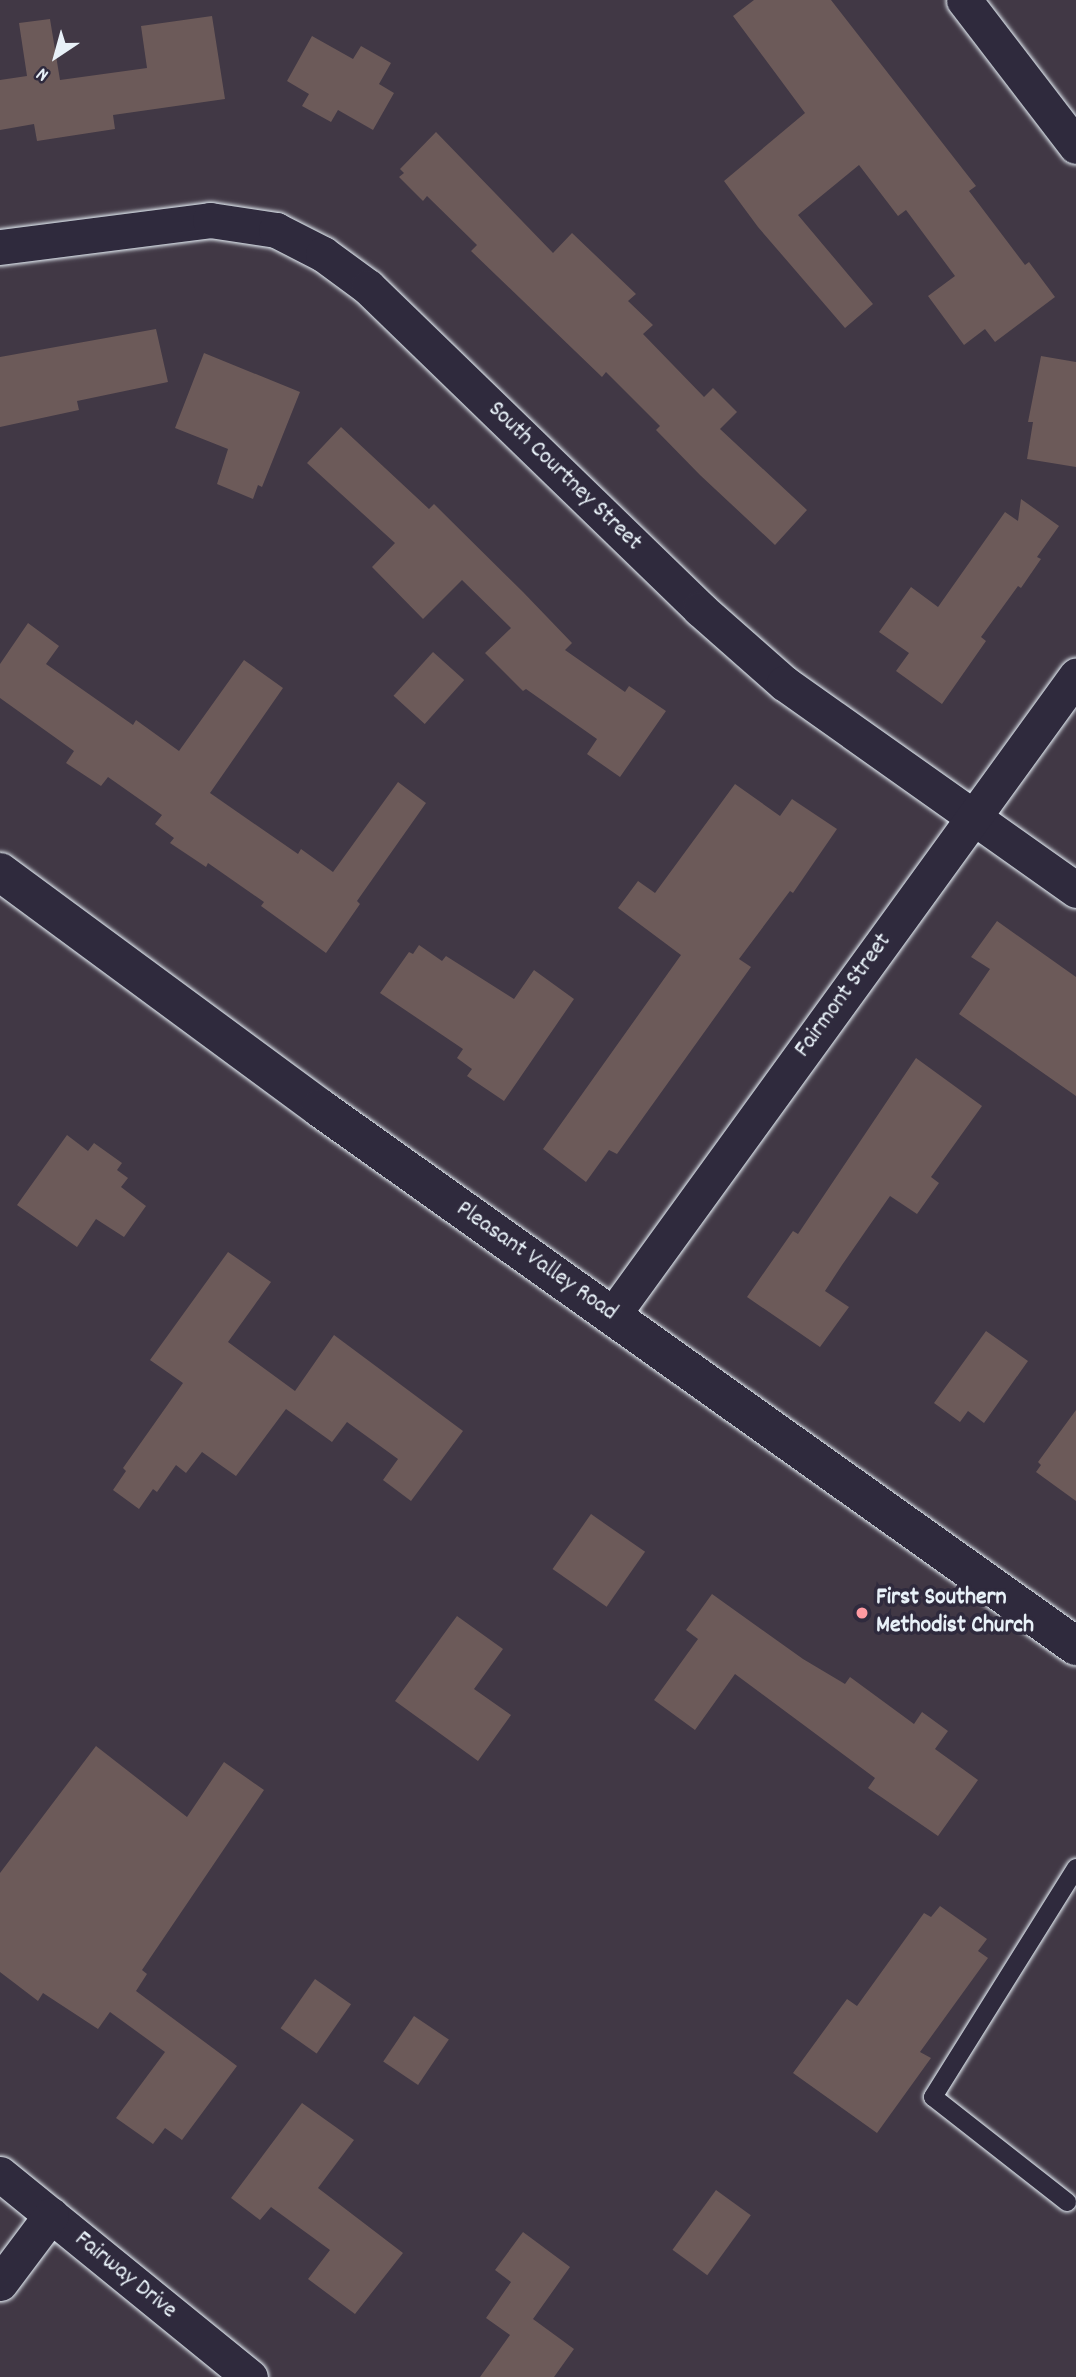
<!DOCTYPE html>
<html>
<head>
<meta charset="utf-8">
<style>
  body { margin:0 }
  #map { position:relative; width:1076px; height:2377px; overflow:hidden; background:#413845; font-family:Dekko,sans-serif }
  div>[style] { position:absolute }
  .building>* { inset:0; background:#6c5a59; transform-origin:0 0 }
  .roads { filter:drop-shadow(0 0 2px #e8f1f8) drop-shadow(0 0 2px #e8f1f8) }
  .service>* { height:18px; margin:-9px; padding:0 9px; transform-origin:9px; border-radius:9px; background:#2f2a3d }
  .minor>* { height:35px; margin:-17.5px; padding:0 17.5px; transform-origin:17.5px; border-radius:17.5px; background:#2f2a3d }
  .tertiary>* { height:38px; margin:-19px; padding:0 19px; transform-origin:19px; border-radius:19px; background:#2f2a3d }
  .dots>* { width:19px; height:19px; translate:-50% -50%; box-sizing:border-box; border:4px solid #2f2a3d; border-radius:50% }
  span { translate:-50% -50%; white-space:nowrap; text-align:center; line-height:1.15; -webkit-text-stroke:7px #2f2a3d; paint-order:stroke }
  .street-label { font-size:24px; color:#e8f1f8 }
  .poi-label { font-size:24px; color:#e8f1f8; font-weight:700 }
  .left { translate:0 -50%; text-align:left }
  .north { position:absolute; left:21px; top:21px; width:70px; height:70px; -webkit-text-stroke:5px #2f2a3d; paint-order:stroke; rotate:216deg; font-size:19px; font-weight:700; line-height:28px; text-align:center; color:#e8f1f8 }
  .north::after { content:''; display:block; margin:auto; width:24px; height:32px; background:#e8f1f8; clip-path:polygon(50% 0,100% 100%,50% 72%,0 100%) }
</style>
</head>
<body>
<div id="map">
  <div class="building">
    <div style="clip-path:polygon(754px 0,831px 0,976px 186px,969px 191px,1025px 265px,1029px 262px,1055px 297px,995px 342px,985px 329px,964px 345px,928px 296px,955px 276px,906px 210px,898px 216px,859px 165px,798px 215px,873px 304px,845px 328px,758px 227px,724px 181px,805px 113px,733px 16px)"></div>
    <div style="clip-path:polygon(212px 16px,225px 99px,113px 115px,115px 129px,37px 141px,34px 124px,0 130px,0 80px,27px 76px,19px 23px,50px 19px,60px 80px,147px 68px,141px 26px)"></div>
    <div style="clip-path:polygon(312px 36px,353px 59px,361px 46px,391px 63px,379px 84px,394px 93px,373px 130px,338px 110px,331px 122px,302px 106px,309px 94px,287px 81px)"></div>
    <div style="clip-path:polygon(436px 132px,553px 253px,572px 233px,636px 294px,628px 301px,653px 325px,643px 334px,704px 397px,713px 388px,737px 412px,720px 429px,807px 510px,775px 545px,700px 475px,656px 430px,660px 426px,606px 372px,602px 377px,471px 251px,477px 245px,427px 196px,423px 201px,399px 177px,404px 173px,400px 169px)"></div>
    <div style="clip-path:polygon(156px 329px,168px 382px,77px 401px,79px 410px,0 427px,0 357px)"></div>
    <div style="clip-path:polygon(204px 353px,300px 392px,262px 487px,258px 485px,253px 499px,217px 484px,228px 449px,175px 428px)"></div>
    <div style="clip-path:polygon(1041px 356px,1076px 362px,1076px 467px,1027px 459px,1033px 422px,1028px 422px)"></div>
    <div style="clip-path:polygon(341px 427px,429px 509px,434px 504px,523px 592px,572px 643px,565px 650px,625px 692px,629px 686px,666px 711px,620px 777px,587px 754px,597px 739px,526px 689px,523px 691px,485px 653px,511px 628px,462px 580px,423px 619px,372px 567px,395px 543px,307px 463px)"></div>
    <div style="clip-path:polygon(1021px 499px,1059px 526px,1037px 557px,1041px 559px,1021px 588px,1018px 586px,981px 637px,986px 641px,942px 704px,896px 671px,909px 653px,879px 632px,911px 587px,938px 607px,1005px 512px,1018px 521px)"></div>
    <div style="clip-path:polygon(28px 623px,59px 646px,46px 664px,133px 725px,136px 720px,179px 751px,244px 660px,283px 688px,210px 793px,298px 854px,301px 849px,333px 872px,398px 782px,426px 803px,357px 901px,360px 904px,326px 953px,261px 906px,264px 902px,208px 863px,206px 867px,170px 843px,174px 838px,155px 824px,162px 815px,108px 777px,101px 786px,66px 763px,74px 751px,0 698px,0 664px)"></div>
    <div style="left:433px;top:652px;width:42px;height:59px;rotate:42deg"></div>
    <div style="clip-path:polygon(735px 784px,780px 816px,792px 799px,837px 829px,793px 893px,790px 891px,739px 959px,751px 967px,617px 1154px,609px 1150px,586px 1182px,543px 1149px,681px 955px,618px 908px,638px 881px,655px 893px)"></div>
    <div style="clip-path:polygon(997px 921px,1076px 977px,1076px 1096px,959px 1014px,990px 969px,971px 957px)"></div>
    <div style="clip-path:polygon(419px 945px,442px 961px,446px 956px,514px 999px,534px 970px,574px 999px,504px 1101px,467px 1076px,472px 1069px,457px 1058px,463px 1049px,380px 993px,409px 952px,413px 954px)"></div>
    <div style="clip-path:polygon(916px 1058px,982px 1106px,931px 1177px,939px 1183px,917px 1214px,890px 1196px,842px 1265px,825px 1291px,849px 1307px,820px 1347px,747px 1297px,793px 1231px,798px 1234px)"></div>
    <div style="clip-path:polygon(67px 1135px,88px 1151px,94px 1143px,122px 1163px,117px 1170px,128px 1178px,121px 1187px,146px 1206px,124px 1237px,96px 1219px,77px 1247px,17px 1205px)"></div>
    <div style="clip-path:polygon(228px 1252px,271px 1282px,228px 1342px,295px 1391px,334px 1335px,463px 1431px,411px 1501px,383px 1480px,398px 1459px,347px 1422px,332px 1442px,286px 1409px,236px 1476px,202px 1452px,186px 1473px,176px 1465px,157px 1492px,153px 1489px,139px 1509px,113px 1490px,126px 1471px,123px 1468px,183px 1383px,150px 1360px)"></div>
    <div style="clip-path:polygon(986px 1331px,1028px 1361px,984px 1423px,968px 1411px,960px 1422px,934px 1403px)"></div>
    <div style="clip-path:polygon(1076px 1410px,1076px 1501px,1036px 1472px,1041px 1465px,1038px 1462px)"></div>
    <div style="left:591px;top:1514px;width:66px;height:67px;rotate:35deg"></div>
    <div style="clip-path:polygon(712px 1594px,803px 1659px,845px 1684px,850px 1677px,914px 1724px,922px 1712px,948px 1731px,935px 1749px,978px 1780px,938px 1836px,868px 1788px,875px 1778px,735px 1674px,695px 1730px,654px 1700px,698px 1639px,686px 1630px)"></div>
    <div style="clip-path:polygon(457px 1616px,503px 1649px,474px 1689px,511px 1715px,478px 1761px,395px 1701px)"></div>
    <div style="clip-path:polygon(96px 1746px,187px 1817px,224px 1762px,264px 1790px,142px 1970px,147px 1974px,136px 1991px,237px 2066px,182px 2140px,165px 2128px,153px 2144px,116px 2118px,165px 2052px,110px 2012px,98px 2029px,43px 1993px,38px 2001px,0 1972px,0 1873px)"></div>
    <div style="clip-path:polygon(940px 1906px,987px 1939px,978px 1951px,988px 1958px,920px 2052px,931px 2058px,877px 2133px,793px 2073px,847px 1999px,857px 2006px,924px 1913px,931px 1917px)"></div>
    <div style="left:315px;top:1979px;width:44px;height:60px;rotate:35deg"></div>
    <div style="left:414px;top:2016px;width:42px;height:55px;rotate:34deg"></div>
    <div style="clip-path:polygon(302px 2103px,354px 2140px,318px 2188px,403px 2253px,355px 2314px,308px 2279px,330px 2250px,271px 2207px,260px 2220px,231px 2198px)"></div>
    <div style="left:716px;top:2190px;width:43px;height:74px;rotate:36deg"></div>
    <div style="clip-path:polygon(523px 2232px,570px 2267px,533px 2319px,574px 2349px,554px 2377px,480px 2377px,510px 2335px,486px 2318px,511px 2282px,495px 2270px)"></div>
  </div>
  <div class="roads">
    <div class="service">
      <div style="left:1067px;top:2202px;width:170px;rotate:-141.9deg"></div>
      <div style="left:933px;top:2097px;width:270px;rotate:-58deg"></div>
    </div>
    <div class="minor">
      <div style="left:964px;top:0;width:184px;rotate:52.5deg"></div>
      <div style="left:0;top:247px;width:212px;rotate:-7.3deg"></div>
      <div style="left:210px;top:220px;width:67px;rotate:8.6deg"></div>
      <div style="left:276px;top:230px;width:53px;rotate:27.1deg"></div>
      <div style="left:323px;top:254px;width:56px;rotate:36.3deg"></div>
      <div style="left:368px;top:287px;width:463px;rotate:44.1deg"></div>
      <div style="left:700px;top:609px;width:112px;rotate:41.4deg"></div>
      <div style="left:784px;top:683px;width:358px;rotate:35.3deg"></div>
      <div style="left:612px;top:1316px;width:791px;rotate:-54.06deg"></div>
      <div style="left:0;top:2174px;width:322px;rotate:39.1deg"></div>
      <div style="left:0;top:2283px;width:85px;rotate:-53.1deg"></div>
    </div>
    <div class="tertiary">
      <div style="left:0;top:872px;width:398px;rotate:36.4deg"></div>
      <div style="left:320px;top:1108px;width:928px;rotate:35.44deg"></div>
    </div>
  </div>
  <div class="dots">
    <div style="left:862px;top:1613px;background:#ff9aa2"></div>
  </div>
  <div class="street-label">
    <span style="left:564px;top:477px;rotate:44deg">South Courtney Street</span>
    <span style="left:844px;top:996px;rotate:-54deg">Fairmont Street</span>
    <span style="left:536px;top:1262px;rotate:35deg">Pleasant Valley Road</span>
    <span style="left:125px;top:2276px;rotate:39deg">Fairway Drive</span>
  </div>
  <div class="poi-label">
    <span class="left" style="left:876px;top:1613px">First Southern<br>Methodist Church</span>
  </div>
  <div class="north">N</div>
</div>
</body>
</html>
